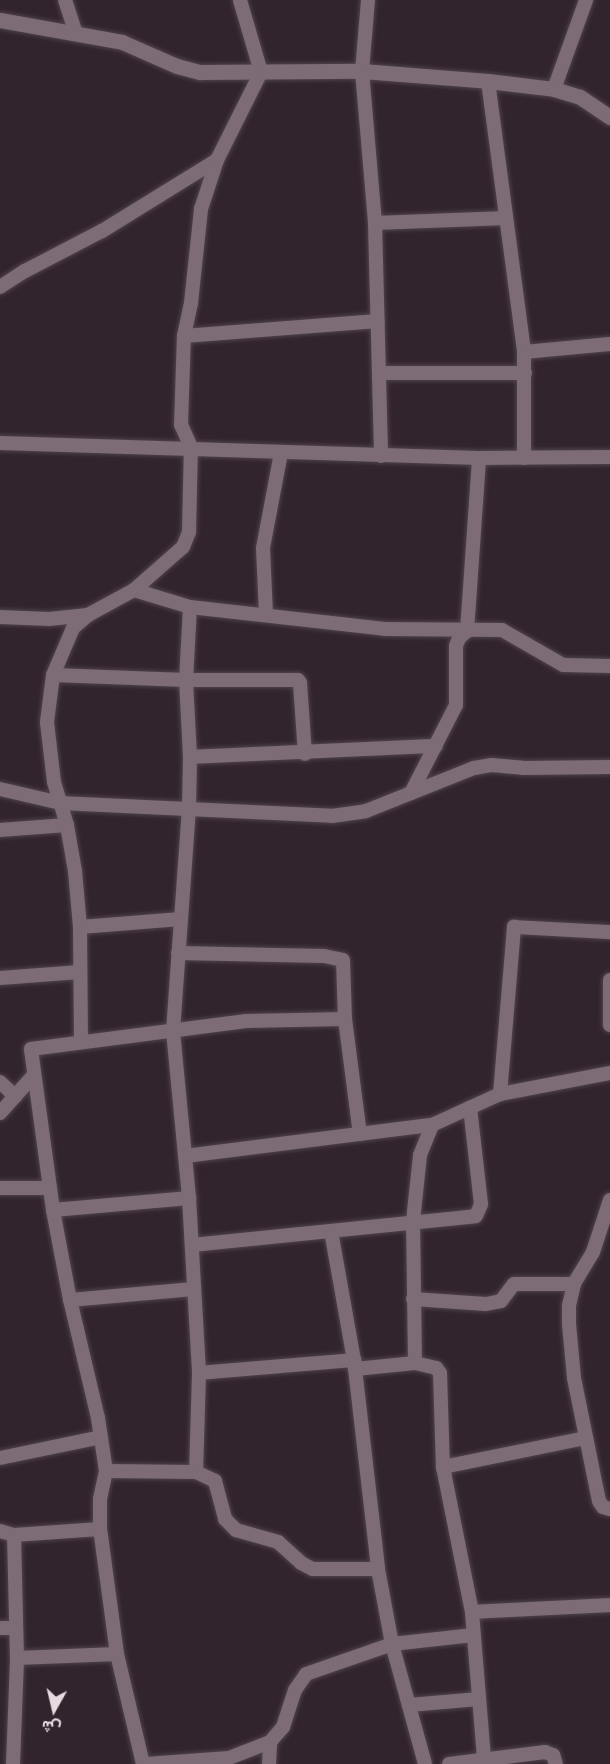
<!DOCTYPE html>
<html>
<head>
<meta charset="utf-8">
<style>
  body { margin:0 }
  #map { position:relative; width:610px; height:1764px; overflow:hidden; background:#32242d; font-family:Barlow,Vazirmatn,sans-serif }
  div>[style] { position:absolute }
  .roads { filter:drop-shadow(0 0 2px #4f434a) drop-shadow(0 0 2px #4f434a) }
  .minor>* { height:14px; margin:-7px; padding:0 7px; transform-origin:7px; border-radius:7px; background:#7d6c76 }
  .tertiary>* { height:15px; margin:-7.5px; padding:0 7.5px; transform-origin:7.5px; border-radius:7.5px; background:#7d6c76 }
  span { translate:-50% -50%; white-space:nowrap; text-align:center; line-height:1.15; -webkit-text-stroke:4.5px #32242d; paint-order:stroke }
  .north { position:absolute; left:24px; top:1680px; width:60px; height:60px; -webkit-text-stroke:4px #32242d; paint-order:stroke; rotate:188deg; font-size:16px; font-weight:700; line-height:24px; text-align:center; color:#e5dbe1 }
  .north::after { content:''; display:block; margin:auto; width:21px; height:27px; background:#e5dbe1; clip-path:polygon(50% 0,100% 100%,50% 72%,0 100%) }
</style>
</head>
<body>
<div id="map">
  <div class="roads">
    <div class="minor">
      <div style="left:65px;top:0;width:33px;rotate:72deg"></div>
      <div style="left:368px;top:0;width:71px;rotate:94.8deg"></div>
      <div style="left:362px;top:71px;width:153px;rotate:85.1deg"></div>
      <div style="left:375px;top:223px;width:233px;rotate:88.5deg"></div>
      <div style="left:488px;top:81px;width:273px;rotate:82.4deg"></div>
      <div style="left:524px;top:352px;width:106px;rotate:90deg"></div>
      <div style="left:554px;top:89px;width:95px;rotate:-70.2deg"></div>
      <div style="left:375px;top:223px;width:131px;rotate:-2.2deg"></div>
      <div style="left:0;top:287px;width:30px;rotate:-33deg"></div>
      <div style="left:25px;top:271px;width:87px;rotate:-27.5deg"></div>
      <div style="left:102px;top:231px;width:135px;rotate:-31.7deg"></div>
      <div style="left:184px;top:336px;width:194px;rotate:-4.4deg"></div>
      <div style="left:524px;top:352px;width:86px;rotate:-5.3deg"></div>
      <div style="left:379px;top:373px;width:146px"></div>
      <div style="left:0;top:443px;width:479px;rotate:1.8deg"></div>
      <div style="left:479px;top:458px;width:131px;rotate:-0.4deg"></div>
      <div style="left:134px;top:590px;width:59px;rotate:16.9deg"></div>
      <div style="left:190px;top:607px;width:196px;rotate:6.4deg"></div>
      <div style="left:385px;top:629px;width:117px;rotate:0.5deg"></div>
      <div style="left:502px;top:630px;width:70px;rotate:29.8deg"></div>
      <div style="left:563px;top:665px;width:47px;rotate:1.2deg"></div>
      <div style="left:190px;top:607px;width:73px;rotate:93.1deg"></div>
      <div style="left:186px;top:680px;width:77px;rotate:87deg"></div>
      <div style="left:190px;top:757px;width:51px;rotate:91.1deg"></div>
      <div style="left:189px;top:808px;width:224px;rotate:94.1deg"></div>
      <div style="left:173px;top:1031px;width:168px;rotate:84.5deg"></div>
      <div style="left:189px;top:1198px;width:175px;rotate:86.7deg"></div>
      <div style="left:199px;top:1373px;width:99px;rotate:91.7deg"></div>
      <div style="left:266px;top:614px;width:66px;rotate:-92.6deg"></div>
      <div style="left:263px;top:548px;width:97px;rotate:-79.3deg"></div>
      <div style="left:0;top:617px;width:49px;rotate:2.3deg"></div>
      <div style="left:49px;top:619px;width:39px;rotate:-6deg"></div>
      <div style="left:53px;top:675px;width:133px;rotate:2.2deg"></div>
      <div style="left:186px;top:680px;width:112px"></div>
      <div style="left:298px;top:680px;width:4px;rotate:56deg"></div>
      <div style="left:300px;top:683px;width:71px;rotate:86deg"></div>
      <div style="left:190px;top:757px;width:246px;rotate:-2.6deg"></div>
      <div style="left:0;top:789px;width:62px;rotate:13.1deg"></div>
      <div style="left:60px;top:803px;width:272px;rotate:2.7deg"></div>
      <div style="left:332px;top:816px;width:34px;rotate:-8deg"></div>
      <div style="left:366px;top:811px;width:116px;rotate:-21.7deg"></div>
      <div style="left:474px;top:768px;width:17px;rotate:-10deg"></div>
      <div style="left:491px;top:765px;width:32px;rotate:5deg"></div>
      <div style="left:523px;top:768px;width:87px;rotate:-0.7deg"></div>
      <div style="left:411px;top:793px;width:99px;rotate:-62.9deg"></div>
      <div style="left:456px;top:705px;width:59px;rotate:-90deg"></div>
      <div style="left:456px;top:646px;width:9px;rotate:-69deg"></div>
      <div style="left:459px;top:638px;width:11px;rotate:-41deg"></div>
      <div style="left:467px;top:631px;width:173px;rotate:-86deg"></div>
      <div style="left:0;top:830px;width:67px;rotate:-4.3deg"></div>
      <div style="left:80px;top:927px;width:101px;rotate:-4.5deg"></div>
      <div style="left:178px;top:953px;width:146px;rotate:1.2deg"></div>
      <div style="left:324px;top:956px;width:19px;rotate:12deg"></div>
      <div style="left:343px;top:960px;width:59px;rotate:88.1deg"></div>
      <div style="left:345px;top:1019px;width:116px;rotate:82.6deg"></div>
      <div style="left:0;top:978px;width:80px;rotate:-4.3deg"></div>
      <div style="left:610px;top:980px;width:45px;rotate:90deg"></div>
      <div style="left:81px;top:1041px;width:114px;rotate:-90.5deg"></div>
      <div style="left:80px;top:927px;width:56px;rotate:-95.1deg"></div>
      <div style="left:75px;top:871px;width:47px;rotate:-99.9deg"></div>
      <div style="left:67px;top:825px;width:45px;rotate:-106.8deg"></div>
      <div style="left:54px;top:782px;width:60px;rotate:-96.7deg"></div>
      <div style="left:47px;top:722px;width:47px;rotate:-82.7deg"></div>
      <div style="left:53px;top:675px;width:51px;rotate:-66.9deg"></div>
      <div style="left:73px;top:628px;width:20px;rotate:-41deg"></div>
      <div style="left:88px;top:615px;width:52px;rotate:-28.5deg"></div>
      <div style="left:134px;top:590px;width:65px;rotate:-41.3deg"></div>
      <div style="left:183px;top:547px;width:16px;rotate:-68deg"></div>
      <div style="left:189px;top:532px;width:85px;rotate:-88.7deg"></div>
      <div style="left:191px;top:447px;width:24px;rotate:-114deg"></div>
      <div style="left:181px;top:425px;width:89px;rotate:-88.1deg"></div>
      <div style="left:184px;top:336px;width:34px;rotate:-78deg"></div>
      <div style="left:191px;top:303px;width:95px;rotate:-83.9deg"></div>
      <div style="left:201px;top:209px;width:52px;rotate:-71.9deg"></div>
      <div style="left:217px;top:160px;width:98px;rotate:-63.4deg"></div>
      <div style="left:261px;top:72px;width:75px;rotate:-106.3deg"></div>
      <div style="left:0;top:1082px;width:21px;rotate:43deg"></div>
      <div style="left:500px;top:1094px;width:168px;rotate:-85.2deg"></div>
      <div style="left:514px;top:927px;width:96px;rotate:3deg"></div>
      <div style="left:0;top:1113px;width:51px;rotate:-48.2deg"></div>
      <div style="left:185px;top:1156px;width:249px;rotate:-7.2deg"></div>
      <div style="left:432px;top:1125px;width:75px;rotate:-24.5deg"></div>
      <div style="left:500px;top:1094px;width:112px;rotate:-10.8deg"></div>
      <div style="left:0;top:1188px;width:50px"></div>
      <div style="left:610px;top:1200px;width:55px;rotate:108.1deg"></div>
      <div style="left:593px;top:1252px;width:37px;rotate:121deg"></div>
      <div style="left:574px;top:1284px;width:23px;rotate:103deg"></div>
      <div style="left:569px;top:1306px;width:18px;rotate:90deg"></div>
      <div style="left:569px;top:1324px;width:54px;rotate:84.7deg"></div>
      <div style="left:574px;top:1378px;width:126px;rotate:78.5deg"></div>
      <div style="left:599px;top:1501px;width:7px;rotate:56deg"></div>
      <div style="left:603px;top:1507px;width:7px;rotate:16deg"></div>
      <div style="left:53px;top:1210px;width:137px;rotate:-5deg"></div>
      <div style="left:331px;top:1231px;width:131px;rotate:79.9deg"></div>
      <div style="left:354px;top:1360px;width:210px;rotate:83.4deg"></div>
      <div style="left:378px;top:1569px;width:76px;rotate:79.4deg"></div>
      <div style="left:392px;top:1644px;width:124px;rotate:74.6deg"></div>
      <div style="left:192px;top:1245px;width:285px;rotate:-5.8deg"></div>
      <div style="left:476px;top:1216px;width:13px;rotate:-67deg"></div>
      <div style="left:481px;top:1204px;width:97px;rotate:-96.5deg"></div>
      <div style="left:413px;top:1299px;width:73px;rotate:3.9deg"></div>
      <div style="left:486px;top:1304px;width:15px;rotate:-11deg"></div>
      <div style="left:501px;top:1301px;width:21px;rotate:-53deg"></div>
      <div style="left:514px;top:1284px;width:60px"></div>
      <div style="left:70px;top:1300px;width:124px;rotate:-5.1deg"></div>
      <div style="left:415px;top:1363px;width:142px;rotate:-90.8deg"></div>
      <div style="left:413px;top:1221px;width:66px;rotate:-83.9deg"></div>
      <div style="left:420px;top:1155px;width:32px;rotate:-68deg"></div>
      <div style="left:355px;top:1369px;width:60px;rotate:-5.7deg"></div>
      <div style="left:415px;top:1363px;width:22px;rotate:13deg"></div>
      <div style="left:436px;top:1368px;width:6px;rotate:51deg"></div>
      <div style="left:440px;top:1373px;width:94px;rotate:88.2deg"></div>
      <div style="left:443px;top:1467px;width:148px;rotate:78.7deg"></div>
      <div style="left:472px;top:1612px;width:147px;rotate:85.3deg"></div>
      <div style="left:199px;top:1373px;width:156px;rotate:-4.8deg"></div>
      <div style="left:0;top:1458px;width:103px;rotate:-11.7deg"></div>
      <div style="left:443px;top:1467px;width:146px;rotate:-11.5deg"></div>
      <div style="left:106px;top:1471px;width:90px;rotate:0.6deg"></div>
      <div style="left:196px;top:1472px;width:21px;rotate:25deg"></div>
      <div style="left:215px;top:1481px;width:39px;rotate:75deg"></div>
      <div style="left:225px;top:1519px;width:16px;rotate:45deg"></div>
      <div style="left:236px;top:1530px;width:44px;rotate:15.9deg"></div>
      <div style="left:278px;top:1542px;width:31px;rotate:42deg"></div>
      <div style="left:301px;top:1563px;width:13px;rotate:27deg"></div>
      <div style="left:313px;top:1569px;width:65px"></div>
      <div style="left:0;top:1531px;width:15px;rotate:16deg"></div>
      <div style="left:14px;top:1535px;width:86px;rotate:-4deg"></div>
      <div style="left:472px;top:1612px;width:138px;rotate:-2.9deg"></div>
      <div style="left:0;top:1628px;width:16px"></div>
      <div style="left:17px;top:1658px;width:100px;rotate:-2.3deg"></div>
      <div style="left:409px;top:1705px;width:70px;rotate:-4.9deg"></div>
      <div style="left:13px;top:1764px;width:106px;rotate:-87.8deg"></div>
      <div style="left:17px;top:1658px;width:123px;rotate:-91.4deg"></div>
      <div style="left:143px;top:1764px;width:113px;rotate:-103.3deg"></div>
      <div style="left:117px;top:1654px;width:126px;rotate:-97.7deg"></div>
      <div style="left:100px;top:1529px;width:30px;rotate:-90deg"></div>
      <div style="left:100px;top:1499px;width:29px;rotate:-78deg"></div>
      <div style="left:106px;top:1471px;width:54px;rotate:-98.6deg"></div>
      <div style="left:98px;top:1418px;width:121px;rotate:-103.3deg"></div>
      <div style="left:70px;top:1300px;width:92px;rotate:-100.7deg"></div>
      <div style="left:53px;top:1210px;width:162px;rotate:-97.8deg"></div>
      <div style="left:31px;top:1049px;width:217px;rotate:-7.4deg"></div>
      <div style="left:246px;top:1021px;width:99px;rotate:-1.2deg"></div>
      <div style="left:146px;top:1764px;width:83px;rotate:-4.1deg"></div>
      <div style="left:229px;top:1758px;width:44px;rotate:-21.3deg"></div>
      <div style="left:270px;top:1742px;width:20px;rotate:-49deg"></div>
      <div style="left:283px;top:1727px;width:39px;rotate:-72deg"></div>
      <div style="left:295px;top:1690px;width:19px;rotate:-55deg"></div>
      <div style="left:306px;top:1674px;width:91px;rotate:-19.2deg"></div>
      <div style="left:392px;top:1644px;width:82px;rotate:-6.3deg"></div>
      <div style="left:269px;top:1764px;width:22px;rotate:-87deg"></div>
      <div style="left:449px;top:1764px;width:97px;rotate:-7.1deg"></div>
      <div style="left:545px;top:1752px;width:9px;rotate:21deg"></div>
      <div style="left:553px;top:1755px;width:9px;rotate:72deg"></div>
    </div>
    <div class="tertiary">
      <div style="left:0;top:20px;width:124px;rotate:10.2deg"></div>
      <div style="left:122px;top:42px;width:60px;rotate:23.6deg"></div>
      <div style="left:177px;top:66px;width:24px;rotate:15deg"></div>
      <div style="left:200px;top:72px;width:162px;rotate:-0.4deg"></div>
      <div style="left:362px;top:71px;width:126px;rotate:4.5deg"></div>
      <div style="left:488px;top:81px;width:66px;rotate:6.9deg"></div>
      <div style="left:554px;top:89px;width:27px;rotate:17deg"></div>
      <div style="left:580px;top:97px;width:36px;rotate:34deg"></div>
    </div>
  </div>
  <div class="north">ش</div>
</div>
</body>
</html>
